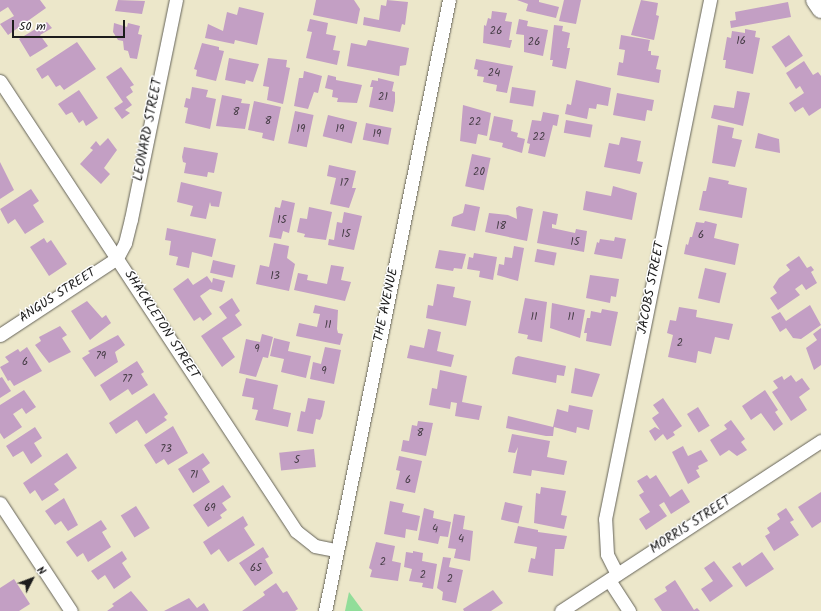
<!DOCTYPE html>
<html>
<head>
<meta charset="utf-8">
<style>
  body { margin:0 }
  #map { position:relative; width:821px; height:611px; overflow:hidden; background:#ece7ca; font-family:Kalam,sans-serif }
  div>[style] { position:absolute }
  .green>* { inset:0; background:#91dd99 }
  .building>* { inset:0; background:#c39fc4; transform-origin:0 0 }
  .roads { filter:drop-shadow(0 0 1px #656359) drop-shadow(0 0 1px #656359) }
  .street>* { height:13px; margin:-6.5px; padding:0 6.5px; transform-origin:6.5px; border-radius:6.5px; background:#fff }
  .secondary>* { height:18px; margin:-9px; padding:0 9px; transform-origin:9px; border-radius:9px; background:#fff }
  span { translate:-50% -50%; white-space:nowrap; text-align:center; line-height:1.15; -webkit-text-stroke:3px #fff; paint-order:stroke }
  .number-label { font-size:11px; color:#463d46 }
  .number-label span { -webkit-text-stroke-width:0 }
  .street-label { font-size:13px; color:#1c1c1c }
  .north { position:absolute; left:12px; top:559px; width:40px; height:40px; -webkit-text-stroke:3px #fff; paint-order:stroke; rotate:48deg; font-size:11px; font-weight:700; line-height:16px; text-align:center; color:#1c1c1c }
  .north::after { content:''; display:block; margin:auto; width:14px; height:18px; background:#1c1c1c; clip-path:polygon(50% 0,100% 100%,50% 72%,0 100%) }
  .scale { position:absolute; left:12px; top:20px; width:113px; height:18px; box-sizing:border-box; border:2px solid #1c1c1c; border-top:0; padding-left:5px; font-size:12px; line-height:14px; white-space:nowrap; color:#1c1c1c; -webkit-text-stroke:3px #fff; paint-order:stroke }
</style>
</head>
<body>
<div id="map">
  <div class="green">
    <div style="clip-path:polygon(349px 592px,363px 611px,345px 611px)"></div>
  </div>
  <div class="building">
    <div style="clip-path:polygon(0 0,40px 0,46px 8px,8px 35px,0 24px,14px 16px,8px 7px,0 12px)"></div>
    <div style="clip-path:polygon(118px 0,145px 1px,142px 14px,115px 11px)"></div>
    <div style="clip-path:polygon(316px 0,354px 0,360px 9px,357px 24px,313px 15px)"></div>
    <div style="clip-path:polygon(387px 0,408px 2px,405px 25px,402px 24px,400px 32px,363px 25px,364px 17px,379px 20px,381px 5px,386px 6px)"></div>
    <div style="clip-path:polygon(517px 0,539px 0,539px 2px,559px 7px,556px 18px,526px 11px,528px 4px)"></div>
    <div style="clip-path:polygon(564px 0,581px 0,576px 24px,559px 21px)"></div>
    <div style="clip-path:polygon(641px 0,658px 3px,656px 15px,659px 16px,654px 40px,631px 35px)"></div>
    <div style="clip-path:polygon(788px 2px,791px 17px,731px 28px,730px 21px,736px 20px,735px 12px)"></div>
    <div style="clip-path:polygon(239px 7px,264px 13px,257px 45px,235px 40px,234px 44px,205px 38px,208px 24px,223px 31px,227px 12px,237px 15px)"></div>
    <div style="clip-path:polygon(492px 11px,507px 13px,505px 21px,512px 22px,509px 40px,512px 40px,510px 48px,483px 43px,484px 25px,486px 26px,488px 18px,491px 19px)"></div>
    <div style="clip-path:polygon(310px 19px,328px 23px,326px 34px,336px 36px,333px 50px,340px 51px,337px 65px,306px 58px,312px 32px,307px 31px)"></div>
    <div style="clip-path:polygon(519px 19px,528px 21px,527px 26px,548px 30px,543px 56px,524px 52px,524px 35px,516px 34px)"></div>
    <div style="clip-path:polygon(47px 22px,52px 28px,40px 35px,48px 46px,30px 57px,19px 39px)"></div>
    <div style="clip-path:polygon(114px 23px,127px 27px,128px 23px,140px 26px,138px 34px,142px 35px,137px 59px,130px 58px,128px 51px,124px 50px,123px 41px,118px 40px,113px 32px)"></div>
    <div style="clip-path:polygon(554px 25px,563px 26px,562px 31px,570px 33px,567px 48px,570px 48px,566px 69px,552px 66px,553px 60px,550px 60px)"></div>
    <div style="clip-path:polygon(745px 29px,756px 31px,755px 37px,760px 38px,753px 74px,725px 68px,726px 60px,723px 60px,727px 37px,731px 38px,732px 31px,745px 33px)"></div>
    <div style="clip-path:polygon(621px 35px,650px 40px,648px 51px,651px 51px,651px 55px,659px 56px,656px 69px,661px 70px,659px 83px,617px 75px,619px 62px,623px 63px,625px 50px,619px 49px)"></div>
    <div style="left:789px;top:35px;width:25px;height:21px;rotate:56deg"></div>
    <div style="clip-path:polygon(368px 40px,409px 48px,406px 65px,400px 66px,399px 76px,347px 66px,351px 43px,366px 46px)"></div>
    <div style="clip-path:polygon(77px 42px,96px 69px,64px 90px,60px 85px,56px 87px,48px 75px,42px 79px,36px 69px)"></div>
    <div style="clip-path:polygon(202px 43px,219px 47px,219px 50px,224px 51px,216px 81px,196px 76px,197px 70px,194px 69px)"></div>
    <div style="clip-path:polygon(229px 58px,259px 64px,253px 82px,246px 80px,245px 84px,225px 80px)"></div>
    <div style="clip-path:polygon(268px 58px,287px 60px,286px 67px,290px 68px,283px 104px,267px 100px,269px 87px,263px 86px)"></div>
    <div style="clip-path:polygon(476px 59px,513px 66px,507px 93px,496px 91px,497px 85px,483px 82px,484px 77px,477px 76px,478px 70px,474px 69px)"></div>
    <div style="clip-path:polygon(804px 61px,813px 75px,818px 72px,821px 76px,821px 108px,809px 116px,803px 107px,795px 112px,789px 103px,804px 93px,800px 86px,796px 89px,786px 73px)"></div>
    <div style="clip-path:polygon(121px 67px,134px 85px,130px 87px,133px 92px,126px 97px,132px 105px,125px 110px,130px 113px,122px 119px,114px 108px,123px 102px,106px 77px)"></div>
    <div style="clip-path:polygon(304px 71px,322px 76px,318px 93px,314px 92px,308px 109px,294px 106px,299px 78px,303px 78px)"></div>
    <div style="clip-path:polygon(328px 75px,336px 77px,336px 80px,362px 85px,357px 103px,337px 102px,338px 98px,332px 97px,333px 90px,325px 88px)"></div>
    <div style="clip-path:polygon(378px 78px,394px 82px,392px 91px,395px 92px,395px 102px,393px 112px,369px 107px,373px 87px,370px 87px,372px 80px,378px 81px)"></div>
    <div style="clip-path:polygon(576px 80px,611px 88px,608px 106px,597px 104px,596px 109px,589px 108px,587px 119px,565px 114px,567px 104px,571px 105px)"></div>
    <div style="clip-path:polygon(192px 87px,208px 90px,206px 97px,216px 99px,210px 129px,185px 123px,188px 108px,184px 107px,186px 98px,190px 99px)"></div>
    <div style="left:512px;top:87px;width:24px;height:16px;rotate:9deg"></div>
    <div style="clip-path:polygon(79px 90px,98px 118px,86px 126px,83px 120px,79px 123px,72px 112px,66px 115px,58px 104px)"></div>
    <div style="clip-path:polygon(737px 91px,750px 93px,743px 126px,711px 118px,714px 105px,734px 108px)"></div>
    <div style="clip-path:polygon(617px 93px,654px 100px,652px 111px,647px 110px,645px 121px,613px 115px)"></div>
    <div style="clip-path:polygon(222px 95px,242px 99px,241px 103px,250px 104px,245px 129px,216px 126px)"></div>
    <div style="clip-path:polygon(254px 101px,281px 107px,274px 141px,262px 138px,263px 133px,248px 130px)"></div>
    <div style="clip-path:polygon(463px 105px,491px 113px,487px 136px,478px 134px,476px 144px,460px 141px)"></div>
    <div style="left:295px;top:111px;width:19px;height:33px;rotate:12deg"></div>
    <div style="clip-path:polygon(543px 112px,559px 115px,557px 126px,553px 125px,545px 157px,528px 153px,530px 144px,527px 143px,532px 120px,541px 121px)"></div>
    <div style="left:328px;top:115px;width:30px;height:22px;rotate:14deg"></div>
    <div style="clip-path:polygon(494px 116px,513px 120px,511px 131px,518px 133px,517px 137px,525px 139px,522px 153px,502px 147px,503px 143px,489px 140px)"></div>
    <div style="left:566px;top:120px;width:27px;height:13px;rotate:10deg"></div>
    <div style="left:366px;top:123px;width:26px;height:17px;rotate:11deg"></div>
    <div style="clip-path:polygon(718px 125px,734px 128px,732px 138px,742px 140px,735px 167px,712px 163px)"></div>
    <div style="clip-path:polygon(758px 133px,779px 139px,780px 153px,755px 148px)"></div>
    <div style="clip-path:polygon(621px 137px,641px 141px,637px 161px,643px 162px,640px 174px,604px 167px,609px 143px,619px 145px)"></div>
    <div style="clip-path:polygon(108px 138px,117px 150px,104px 168px,110px 174px,101px 184px,80px 164px,93px 150px,90px 148px,96px 141px,100px 146px)"></div>
    <div style="clip-path:polygon(184px 147px,218px 153px,214px 173px,208px 172px,207px 177px,184px 173px,186px 163px,183px 162px,182px 157px)"></div>
    <div style="left:472px;top:154px;width:19px;height:33px;rotate:12deg"></div>
    <div style="clip-path:polygon(0 162px,14px 190px,0 199px)"></div>
    <div style="clip-path:polygon(329px 165px,356px 171px,352px 188px,356px 188px,349px 208px,330px 204px,336px 178px,327px 176px)"></div>
    <div style="clip-path:polygon(709px 177px,729px 181px,728px 184px,747px 188px,742px 218px,699px 210px,703px 191px,706px 191px)"></div>
    <div style="clip-path:polygon(181px 182px,222px 192px,219px 207px,211px 206px,210px 202px,206px 219px,190px 216px,193px 206px,177px 202px)"></div>
    <div style="clip-path:polygon(613px 186px,637px 193px,632px 220px,583px 210px,586px 191px,611px 196px)"></div>
    <div style="clip-path:polygon(31px 189px,39px 201px,33px 205px,44px 222px,25px 234px,15px 219px,8px 224px,0 209px)"></div>
    <div style="clip-path:polygon(282px 200px,295px 203px,289px 233px,283px 231px,281px 239px,269px 237px,275px 207px,280px 208px)"></div>
    <div style="clip-path:polygon(465px 204px,480px 207px,475px 231px,451px 226px,453px 217px,463px 213px)"></div>
    <div style="clip-path:polygon(519px 206px,533px 209px,527px 241px,485px 232px,489px 213px,508px 215px,517px 219px,516px 208px)"></div>
    <div style="clip-path:polygon(309px 207px,332px 212px,326px 240px,304px 237px,305px 234px,297px 232px,300px 218px,307px 219px)"></div>
    <div style="clip-path:polygon(543px 211px,558px 214px,556px 225px,552px 224px,552px 228px,575px 233px,576px 229px,587px 231px,584px 252px,537px 243px)"></div>
    <div style="clip-path:polygon(344px 212px,362px 216px,354px 250px,328px 245px,329px 239px,334px 240px,337px 222px,342px 223px)"></div>
    <div style="clip-path:polygon(705px 221px,717px 224px,714px 238px,739px 244px,735px 265px,684px 254px,686px 244px,688px 245px,690px 237px,692px 237px,696px 222px,704px 223px)"></div>
    <div style="clip-path:polygon(167px 228px,216px 239px,212px 257px,192px 252px,189px 268px,176px 265px,178px 257px,169px 255px,171px 241px,165px 240px)"></div>
    <div style="clip-path:polygon(615px 237px,626px 239px,622px 259px,594px 254px,597px 242px,599px 243px,600px 239px,614px 241px)"></div>
    <div style="clip-path:polygon(44px 238px,47px 243px,51px 240px,67px 264px,49px 276px,30px 247px)"></div>
    <div style="clip-path:polygon(274px 243px,289px 246px,287px 258px,295px 264px,289px 291px,256px 284px,260px 265px,269px 267px)"></div>
    <div style="clip-path:polygon(514px 246px,524px 248px,518px 281px,497px 275px,499px 264px,504px 265px,505px 257px,512px 258px)"></div>
    <div style="left:537px;top:249px;width:20px;height:13px;rotate:11deg"></div>
    <div style="clip-path:polygon(439px 250px,466px 254px,462px 269px,454px 268px,453px 271px,435px 268px)"></div>
    <div style="clip-path:polygon(474px 253px,497px 257px,493px 280px,479px 277px,480px 271px,467px 269px,469px 257px,473px 258px)"></div>
    <div style="clip-path:polygon(799px 256px,807px 268px,811px 266px,814px 270px,811px 272px,817px 283px,806px 290px,802px 284px,795px 289px,800px 295px,778px 310px,770px 298px,777px 293px,773px 287px,779px 278px,790px 270px,786px 265px)"></div>
    <div style="left:213px;top:260px;width:23px;height:13px;rotate:13deg"></div>
    <div style="clip-path:polygon(331px 265px,344px 267px,341px 280px,351px 282px,345px 301px,294px 290px,298px 273px,308px 275px,307px 280px,327px 284px)"></div>
    <div style="left:705px;top:268px;width:22px;height:31px;rotate:13deg"></div>
    <div style="clip-path:polygon(590px 275px,619px 279px,616px 297px,611px 296px,610px 303px,586px 298px)"></div>
    <div style="clip-path:polygon(207px 276px,212px 283px,213px 278px,225px 281px,222px 292px,210px 289px,200px 296px,212px 314px,203px 321px,200px 317px,194px 321px,173px 289px,188px 278px,193px 285px)"></div>
    <div style="clip-path:polygon(437px 284px,455px 287px,453px 297px,471px 301px,466px 326px,426px 318px,428px 305px,433px 306px)"></div>
    <div style="clip-path:polygon(232px 298px,240px 311px,235px 315px,242px 325px,222px 338px,235px 357px,222px 367px,201px 336px,227px 318px,219px 307px)"></div>
    <div style="clip-path:polygon(525px 298px,547px 302px,542px 342px,527px 339px,528px 335px,518px 333px)"></div>
    <div style="clip-path:polygon(87px 301px,102px 318px,106px 315px,111px 323px,90px 340px,71px 311px)"></div>
    <div style="clip-path:polygon(552px 303px,585px 310px,580px 338px,550px 328px)"></div>
    <div style="clip-path:polygon(315px 305px,338px 310px,337px 329px,338px 333px,343px 334px,340px 345px,296px 336px,299px 323px,317px 327px,320px 314px,313px 313px)"></div>
    <div style="clip-path:polygon(810px 305px,821px 325px,801px 339px,793px 338px,786px 328px,780px 332px,771px 317px,780px 312px,786px 321px)"></div>
    <div style="clip-path:polygon(679px 307px,697px 310px,696px 317px,733px 324px,729px 340px,715px 337px,711px 354px,698px 351px,696px 363px,668px 357px,673px 335px,667px 333px,670px 320px,676px 321px)"></div>
    <div style="clip-path:polygon(602px 309px,618px 312px,611px 346px,586px 341px,587px 333px,584px 333px,587px 318px,590px 318px,591px 311px,601px 313px)"></div>
    <div style="clip-path:polygon(60px 326px,67px 335px,62px 338px,71px 352px,49px 363px,35px 345px,41px 341px,39px 337px)"></div>
    <div style="clip-path:polygon(821px 328px,821px 365px,814px 370px,806px 348px,817px 340px,813px 334px)"></div>
    <div style="clip-path:polygon(428px 329px,441px 332px,437px 351px,454px 355px,451px 367px,407px 358px,410px 345px,424px 348px)"></div>
    <div style="clip-path:polygon(262px 334px,273px 337px,268px 358px,263px 357px,256px 377px,239px 373px,246px 339px,260px 342px)"></div>
    <div style="clip-path:polygon(118px 335px,125px 345px,115px 352px,118px 362px,95px 377px,82px 358px,90px 353px,88px 351px)"></div>
    <div style="clip-path:polygon(274px 338px,290px 342px,288px 351px,311px 356px,306px 378px,281px 372px,284px 359px,270px 356px)"></div>
    <div style="clip-path:polygon(27px 347px,42px 371px,14px 386px,10px 380px,8px 381px,0 367px,9px 362px,5px 357px,18px 349px,20px 352px)"></div>
    <div style="clip-path:polygon(325px 347px,341px 350px,334px 384px,310px 379px,313px 362px,321px 364px)"></div>
    <div style="clip-path:polygon(518px 356px,566px 366px,564px 376px,557px 375px,556px 383px,512px 374px,515px 358px)"></div>
    <div style="clip-path:polygon(137px 361px,144px 372px,141px 374px,148px 385px,132px 395px,128px 389px,110px 401px,100px 385px)"></div>
    <div style="clip-path:polygon(575px 368px,600px 374px,592px 397px,571px 393px)"></div>
    <div style="clip-path:polygon(440px 370px,467px 376px,462px 402px,482px 406px,479px 420px,455px 416px,457px 403px,451px 402px,450px 409px,429px 405px,432px 388px,437px 389px)"></div>
    <div style="clip-path:polygon(791px 375px,796px 382px,802px 378px,810px 389px,799px 397px,807px 410px,791px 421px,772px 392px,778px 388px,773px 381px,782px 376px,784px 380px)"></div>
    <div style="clip-path:polygon(2px 377px,11px 391px,0 398px,0 378px)"></div>
    <div style="clip-path:polygon(246px 378px,278px 385px,273px 409px,291px 413px,288px 427px,255px 420px,258px 410px,252px 409px,254px 398px,242px 396px)"></div>
    <div style="clip-path:polygon(24px 390px,36px 407px,26px 414px,22px 408px,13px 414px,22px 427px,4px 439px,0 433px,0 405px)"></div>
    <div style="clip-path:polygon(765px 390px,778px 410px,775px 412px,783px 424px,774px 431px,761px 413px,751px 420px,742px 406px)"></div>
    <div style="clip-path:polygon(154px 393px,168px 414px,164px 417px,167px 420px,146px 434px,137px 420px,116px 434px,109px 423px)"></div>
    <div style="clip-path:polygon(308px 398px,325px 401px,322px 416px,320px 420px,316px 419px,313px 434px,297px 431px,301px 411px,305px 412px)"></div>
    <div style="clip-path:polygon(663px 398px,682px 426px,673px 432px,675px 435px,667px 440px,663px 434px,655px 441px,649px 431px,655px 427px,660px 430px,652px 418px,659px 413px,653px 405px)"></div>
    <div style="clip-path:polygon(569px 405px,593px 410px,589px 430px,577px 427px,576px 433px,554px 427px,553px 436px,546px 436px,506px 428px,508px 416px,553px 427px,557px 409px,568px 412px)"></div>
    <div style="left:698px;top:407px;width:22px;height:13px;rotate:58deg"></div>
    <div style="clip-path:polygon(731px 420px,745px 439px,741px 442px,747px 450px,737px 456px,729px 450px,720px 456px,710px 440px,727px 429px,724px 425px)"></div>
    <div style="clip-path:polygon(418px 421px,433px 423px,426px 456px,401px 451px,403px 440px,409px 441px,412px 425px,417px 426px)"></div>
    <div style="clip-path:polygon(173px 426px,188px 453px,168px 465px,164px 459px,156px 464px,144px 445px)"></div>
    <div style="clip-path:polygon(35px 427px,42px 438px,34px 443px,42px 456px,31px 464px,23px 451px,13px 457px,6px 446px)"></div>
    <div style="clip-path:polygon(512px 434px,550px 441px,547px 457px,567px 461px,564px 475px,532px 470px,531px 476px,513px 473px,518px 447px,515px 453px,508px 452px)"></div>
    <div style="clip-path:polygon(683px 446px,688px 456px,701px 450px,708px 461px,698px 466px,699px 469px,696px 470px,700px 477px,688px 484px,672px 452px)"></div>
    <div style="left:314px;top:449px;width:18px;height:35px;rotate:84deg"></div>
    <div style="clip-path:polygon(67px 453px,77px 468px,54px 484px,59px 490px,42px 501px,35px 490px,30px 494px,23px 483px)"></div>
    <div style="clip-path:polygon(203px 453px,210px 463px,202px 469px,210px 482px,193px 493px,178px 469px)"></div>
    <div style="clip-path:polygon(399px 456px,422px 461px,415px 493px,396px 489px,400px 471px,396px 470px)"></div>
    <div style="clip-path:polygon(647px 475px,650px 479px,656px 475px,670px 497px,682px 489px,690px 502px,671px 514px,664px 502px,659px 505px,667px 516px,646px 530px,639px 519px,650px 512px,639px 495px,644px 492px,637px 481px)"></div>
    <div style="clip-path:polygon(223px 485px,231px 497px,222px 503px,227px 510px,220px 515px,222px 518px,208px 527px,193px 505px)"></div>
    <div style="clip-path:polygon(541px 487px,566px 491px,561px 515px,567px 516px,564px 529px,534px 523px,536px 493px,540px 494px)"></div>
    <div style="clip-path:polygon(821px 492px,821px 522px,812px 528px,798px 507px)"></div>
    <div style="clip-path:polygon(64px 498px,78px 525px,68px 531px,61px 521px,55px 525px,45px 511px)"></div>
    <div style="clip-path:polygon(390px 501px,404px 504px,402px 512px,420px 516px,417px 531px,406px 529px,405px 538px,384px 534px)"></div>
    <div style="left:505px;top:502px;width:18px;height:18px;rotate:13deg"></div>
    <div style="left:136px;top:506px;width:26px;height:18px;rotate:58deg"></div>
    <div style="clip-path:polygon(424px 508px,434px 511px,433px 518px,451px 522px,448px 537px,440px 536px,438px 544px,418px 540px)"></div>
    <div style="clip-path:polygon(786px 508px,794px 520px,790px 522px,799px 535px,774px 551px,765px 536px,770px 533px,767px 528px,780px 519px,777px 514px)"></div>
    <div style="clip-path:polygon(454px 514px,465px 516px,463px 529px,473px 531px,470px 561px,454px 558px,456px 549px,448px 548px)"></div>
    <div style="clip-path:polygon(243px 516px,248px 525px,244px 528px,255px 545px,228px 562px,219px 549px,211px 555px,203px 542px)"></div>
    <div style="clip-path:polygon(101px 520px,107px 529px,102px 532px,111px 547px,88px 562px,83px 553px,77px 557px,66px 542px)"></div>
    <div style="clip-path:polygon(518px 526px,538px 530px,538px 532px,567px 536px,564px 549px,555px 549px,553px 576px,528px 572px,531px 558px,535px 559px,537px 547px,514px 543px)"></div>
    <div style="clip-path:polygon(376px 542px,395px 546px,392px 561px,401px 563px,398px 581px,370px 577px,372px 570px,369px 568px)"></div>
    <div style="clip-path:polygon(263px 547px,269px 557px,265px 559px,273px 573px,255px 586px,239px 563px)"></div>
    <div style="clip-path:polygon(122px 551px,127px 559px,122px 563px,131px 577px,114px 589px,105px 575px,98px 580px,91px 571px)"></div>
    <div style="clip-path:polygon(413px 551px,423px 553px,422px 561px,437px 564px,433px 589px,422px 587px,423px 583px,409px 581px,412px 569px,404px 567px,406px 552px,413px 553px)"></div>
    <div style="clip-path:polygon(762px 552px,774px 569px,746px 587px,732px 567px,740px 562px,742px 566px)"></div>
    <div style="clip-path:polygon(443px 557px,451px 558px,449px 567px,463px 570px,456px 603px,442px 600px,443px 592px,437px 588px)"></div>
    <div style="clip-path:polygon(714px 561px,733px 586px,710px 602px,701px 589px,713px 581px,704px 568px)"></div>
    <div style="clip-path:polygon(14px 579px,30px 604px,19px 611px,0 611px,0 588px)"></div>
    <div style="clip-path:polygon(675px 580px,694px 610px,697px 608px,700px 611px,662px 611px,654px 599px,667px 591px,665px 587px)"></div>
    <div style="clip-path:polygon(276px 583px,283px 593px,287px 591px,298px 609px,295px 611px,242px 611px,265px 595px,263px 592px)"></div>
    <div style="clip-path:polygon(493px 590px,503px 603px,491px 611px,464px 611px,463px 609px)"></div>
    <div style="clip-path:polygon(131px 591px,148px 611px,107px 611px,114px 606px,112px 604px)"></div>
    <div style="clip-path:polygon(189px 598px,197px 608px,204px 603px,209px 611px,164px 611px)"></div>
  </div>
  <div class="roads">
    <div class="street">
      <div style="left:0;top:81px;width:539px;rotate:56.66deg"></div>
      <div style="left:296px;top:531px;width:24px;rotate:38deg"></div>
      <div style="left:315px;top:546px;width:21px;rotate:11deg"></div>
      <div style="left:0;top:335px;width:140px;rotate:-33.3deg"></div>
      <div style="left:117px;top:258px;width:17px;rotate:-62deg"></div>
      <div style="left:125px;top:243px;width:25px;rotate:-76deg"></div>
      <div style="left:131px;top:219px;width:224px;rotate:-78.4deg"></div>
      <div style="left:0;top:503px;width:129px;rotate:56.7deg"></div>
      <div style="left:617px;top:574px;width:22px;rotate:-117deg"></div>
      <div style="left:607px;top:554px;width:35px;rotate:-93deg"></div>
      <div style="left:605px;top:519px;width:530px;rotate:-78.56deg"></div>
      <div style="left:609px;top:580px;width:37px;rotate:57deg"></div>
      <div style="left:325px;top:611px;width:623px;rotate:-78.53deg"></div>
      <div style="left:561px;top:611px;width:311px;rotate:-33.2deg"></div>
    </div>
    <div class="secondary">
      <div style="left:815px;top:0;width:11px;rotate:56deg"></div>
    </div>
  </div>
  <div class="number-label">
    <span style="left:496px;top:31px">26</span>
    <span style="left:741px;top:41px">16</span>
    <span style="left:534px;top:42px">26</span>
    <span style="left:494px;top:73px">24</span>
    <span style="left:383px;top:97px">21</span>
    <span style="left:236px;top:112px">8</span>
    <span style="left:268px;top:121px">8</span>
    <span style="left:475px;top:122px">22</span>
    <span style="left:301px;top:129px">19</span>
    <span style="left:340px;top:129px">19</span>
    <span style="left:377px;top:134px">19</span>
    <span style="left:539px;top:137px">22</span>
    <span style="left:479px;top:172px">20</span>
    <span style="left:344px;top:183px">17</span>
    <span style="left:282px;top:220px">15</span>
    <span style="left:501px;top:226px">18</span>
    <span style="left:346px;top:234px">15</span>
    <span style="left:701px;top:235px">6</span>
    <span style="left:575px;top:242px">15</span>
    <span style="left:275px;top:276px">13</span>
    <span style="left:534px;top:317px">11</span>
    <span style="left:571px;top:317px">11</span>
    <span style="left:328px;top:325px">11</span>
    <span style="left:680px;top:343px">2</span>
    <span style="left:257px;top:349px">9</span>
    <span style="left:101px;top:356px">79</span>
    <span style="left:25px;top:362px">6</span>
    <span style="left:324px;top:371px">9</span>
    <span style="left:127px;top:379px">77</span>
    <span style="left:420px;top:433px">8</span>
    <span style="left:166px;top:449px">73</span>
    <span style="left:297px;top:460px">5</span>
    <span style="left:194px;top:475px">71</span>
    <span style="left:408px;top:480px">6</span>
    <span style="left:210px;top:508px">69</span>
    <span style="left:435px;top:529px">4</span>
    <span style="left:461px;top:539px">4</span>
    <span style="left:383px;top:562px">2</span>
    <span style="left:256px;top:568px">65</span>
    <span style="left:423px;top:575px">2</span>
    <span style="left:450px;top:579px">2</span>
  </div>
  <div class="street-label">
    <span style="left:149px;top:130px;rotate:-79deg">LEONARD STREET</span>
    <span style="left:652px;top:288px;rotate:-79deg">JACOBS STREET</span>
    <span style="left:58px;top:296px;rotate:-33deg">ANGUS STREET</span>
    <span style="left:387px;top:305px;rotate:-78deg">THE AVENUE</span>
    <span style="left:161px;top:325px;rotate:57deg">SHACKLETON STREET</span>
    <span style="left:691px;top:526px;rotate:-33deg">MORRIS STREET</span>
  </div>
  <div class="north">N</div>
  <div class="scale">50 m</div>
</div>
</body>
</html>
